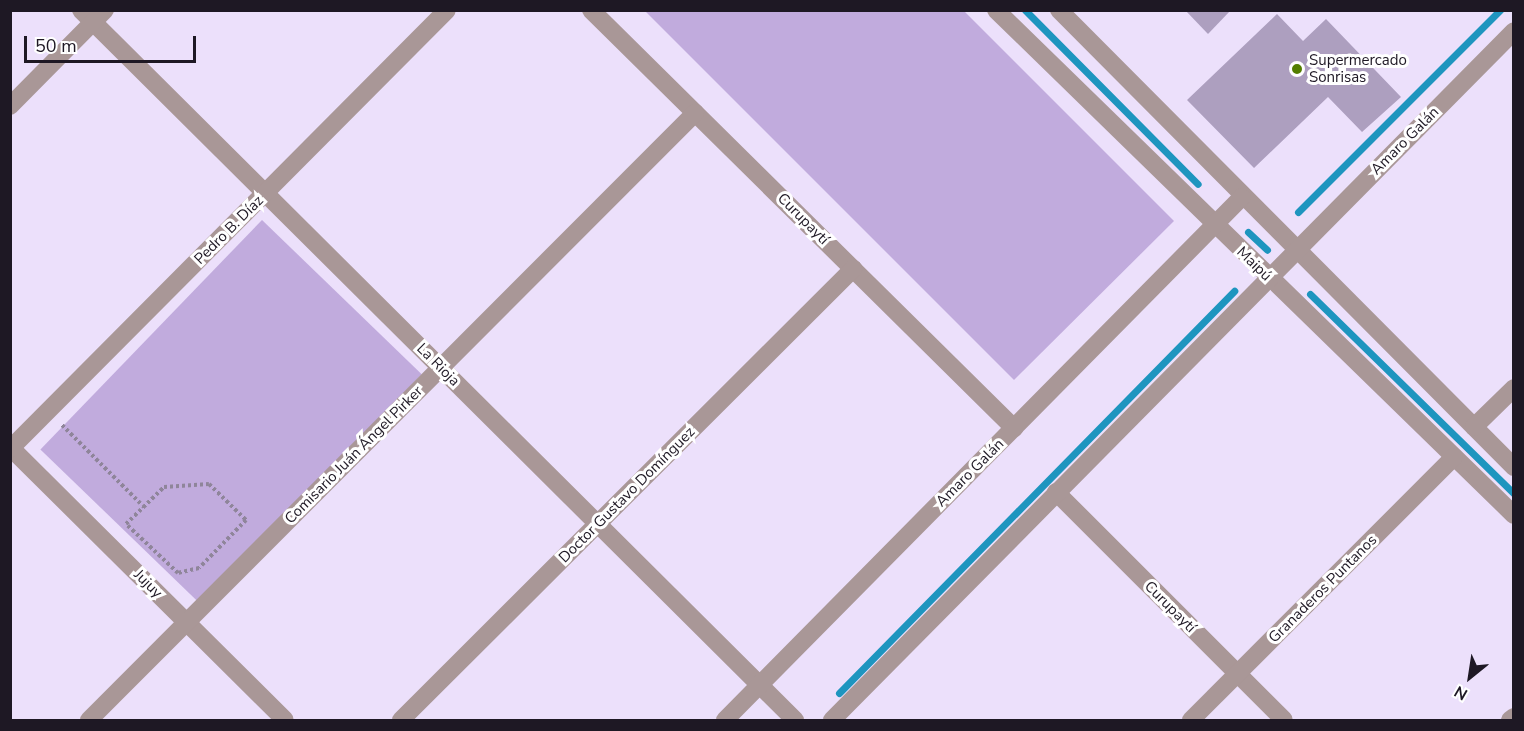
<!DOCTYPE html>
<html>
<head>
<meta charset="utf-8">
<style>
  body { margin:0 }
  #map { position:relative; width:1524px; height:731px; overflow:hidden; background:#ece0fb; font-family:"Nunito Sans",sans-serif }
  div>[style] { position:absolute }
  .green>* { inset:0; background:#c1abdd; transform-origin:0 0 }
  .stream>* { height:7px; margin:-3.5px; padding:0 3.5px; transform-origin:3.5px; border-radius:3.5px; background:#1e95bf }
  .building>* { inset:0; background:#ad9fbf }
  .path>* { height:4px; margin-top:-2px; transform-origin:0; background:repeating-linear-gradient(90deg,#8f859a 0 3px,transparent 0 6px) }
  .minor>* { height:18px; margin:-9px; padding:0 9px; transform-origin:9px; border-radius:9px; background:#a99797 }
  .dots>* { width:16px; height:16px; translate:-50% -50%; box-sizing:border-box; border:3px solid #fff; border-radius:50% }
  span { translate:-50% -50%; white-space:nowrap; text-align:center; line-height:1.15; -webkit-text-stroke:6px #fff; paint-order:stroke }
  .poi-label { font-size:15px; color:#1e1824 }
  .left { translate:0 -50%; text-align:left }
  .street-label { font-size:15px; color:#1e1824 }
  .frame { position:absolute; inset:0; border:12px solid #1e1824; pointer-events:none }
  .north { position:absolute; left:1440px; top:647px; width:60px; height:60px; -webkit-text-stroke:4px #fff; paint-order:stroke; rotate:210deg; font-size:16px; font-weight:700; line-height:24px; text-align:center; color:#1e1824 }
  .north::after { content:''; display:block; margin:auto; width:21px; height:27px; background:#1e1824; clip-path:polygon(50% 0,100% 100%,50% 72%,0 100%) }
  .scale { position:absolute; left:24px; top:36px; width:172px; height:27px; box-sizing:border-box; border:3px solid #1e1824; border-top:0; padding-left:8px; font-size:18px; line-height:21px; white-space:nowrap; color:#1e1824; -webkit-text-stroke:4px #fff; paint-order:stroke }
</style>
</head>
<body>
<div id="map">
  <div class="green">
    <div style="clip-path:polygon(645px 11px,964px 11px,1174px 221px,1014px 380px)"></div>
    <div style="left:262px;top:220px;width:222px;height:319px;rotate:44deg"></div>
  </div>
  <div class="stream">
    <div style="left:1025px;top:10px;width:245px;rotate:45.2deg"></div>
    <div style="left:1298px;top:212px;width:286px;rotate:-45deg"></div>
    <div style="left:1248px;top:232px;width:26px;rotate:43deg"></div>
    <div style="left:1310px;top:294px;width:286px;rotate:44.4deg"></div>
    <div style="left:839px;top:693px;width:564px;rotate:-45.5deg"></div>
  </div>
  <div class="building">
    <div style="clip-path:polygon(1185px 10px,1231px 10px,1208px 34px)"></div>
    <div style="clip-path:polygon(1277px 14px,1303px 41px,1326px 19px,1401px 97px,1362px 132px,1328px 97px,1254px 168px,1187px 100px)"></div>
  </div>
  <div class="path">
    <div style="left:62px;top:425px;width:116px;rotate:45deg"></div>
    <div style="left:209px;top:484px;width:52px;rotate:44.2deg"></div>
    <div style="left:246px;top:520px;width:67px;rotate:134.4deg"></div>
    <div style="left:199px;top:568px;width:22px;rotate:167deg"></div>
    <div style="left:178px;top:573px;width:71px;rotate:-136.7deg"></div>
    <div style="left:126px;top:524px;width:53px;rotate:-44.2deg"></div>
    <div style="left:164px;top:487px;width:45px;rotate:-3.8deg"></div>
  </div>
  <div class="minor">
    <div style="left:81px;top:10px;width:1007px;rotate:44.84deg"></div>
    <div style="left:591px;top:10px;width:595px;rotate:44.66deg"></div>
    <div style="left:996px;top:10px;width:723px;rotate:44.27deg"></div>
    <div style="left:1059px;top:10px;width:645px;rotate:45.13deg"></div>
    <div style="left:10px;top:106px;width:135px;rotate:-45.3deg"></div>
    <div style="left:1474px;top:427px;width:56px;rotate:-44.3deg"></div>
    <div style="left:10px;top:447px;width:387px;rotate:44.8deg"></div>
    <div style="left:10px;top:449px;width:619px;rotate:-45.13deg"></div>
    <div style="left:1056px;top:492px;width:322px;rotate:45deg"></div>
    <div style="left:89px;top:720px;width:858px;rotate:-45.05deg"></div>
    <div style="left:401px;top:720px;width:639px;rotate:-44.94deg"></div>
    <div style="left:725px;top:720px;width:735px;rotate:-45.33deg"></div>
    <div style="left:832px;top:720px;width:969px;rotate:-45.29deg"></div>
    <div style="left:1191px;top:720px;width:372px;rotate:-45deg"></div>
    <div style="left:1510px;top:720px;width:5px;rotate:-37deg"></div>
  </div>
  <div class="dots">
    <div style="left:1297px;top:69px;background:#537e00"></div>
  </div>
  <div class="poi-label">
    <span class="left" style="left:1309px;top:69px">Supermercado<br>Sonrisas</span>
  </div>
  <div class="street-label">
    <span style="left:1405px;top:141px;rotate:-45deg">Amaro Galán</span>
    <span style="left:803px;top:219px;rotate:45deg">Curupaytí</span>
    <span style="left:229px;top:230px;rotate:-45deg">Pedro B. Díaz</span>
    <span style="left:1254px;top:264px;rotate:44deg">Maipú</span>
    <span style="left:438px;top:365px;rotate:45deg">La Rioja</span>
    <span style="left:354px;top:455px;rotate:-45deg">Comisario Juán Ángel Pirker</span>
    <span style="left:970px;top:473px;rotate:-45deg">Amaro Galán</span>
    <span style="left:627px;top:495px;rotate:-45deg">Doctor Gustavo Domínguez</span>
    <span style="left:148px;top:584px;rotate:45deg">Jujuy</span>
    <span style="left:1323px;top:589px;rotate:-45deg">Granaderos Puntanos</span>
    <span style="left:1170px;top:607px;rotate:45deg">Curupaytí</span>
  </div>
  <div class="frame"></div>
  <div class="north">N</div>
  <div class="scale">50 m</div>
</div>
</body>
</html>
